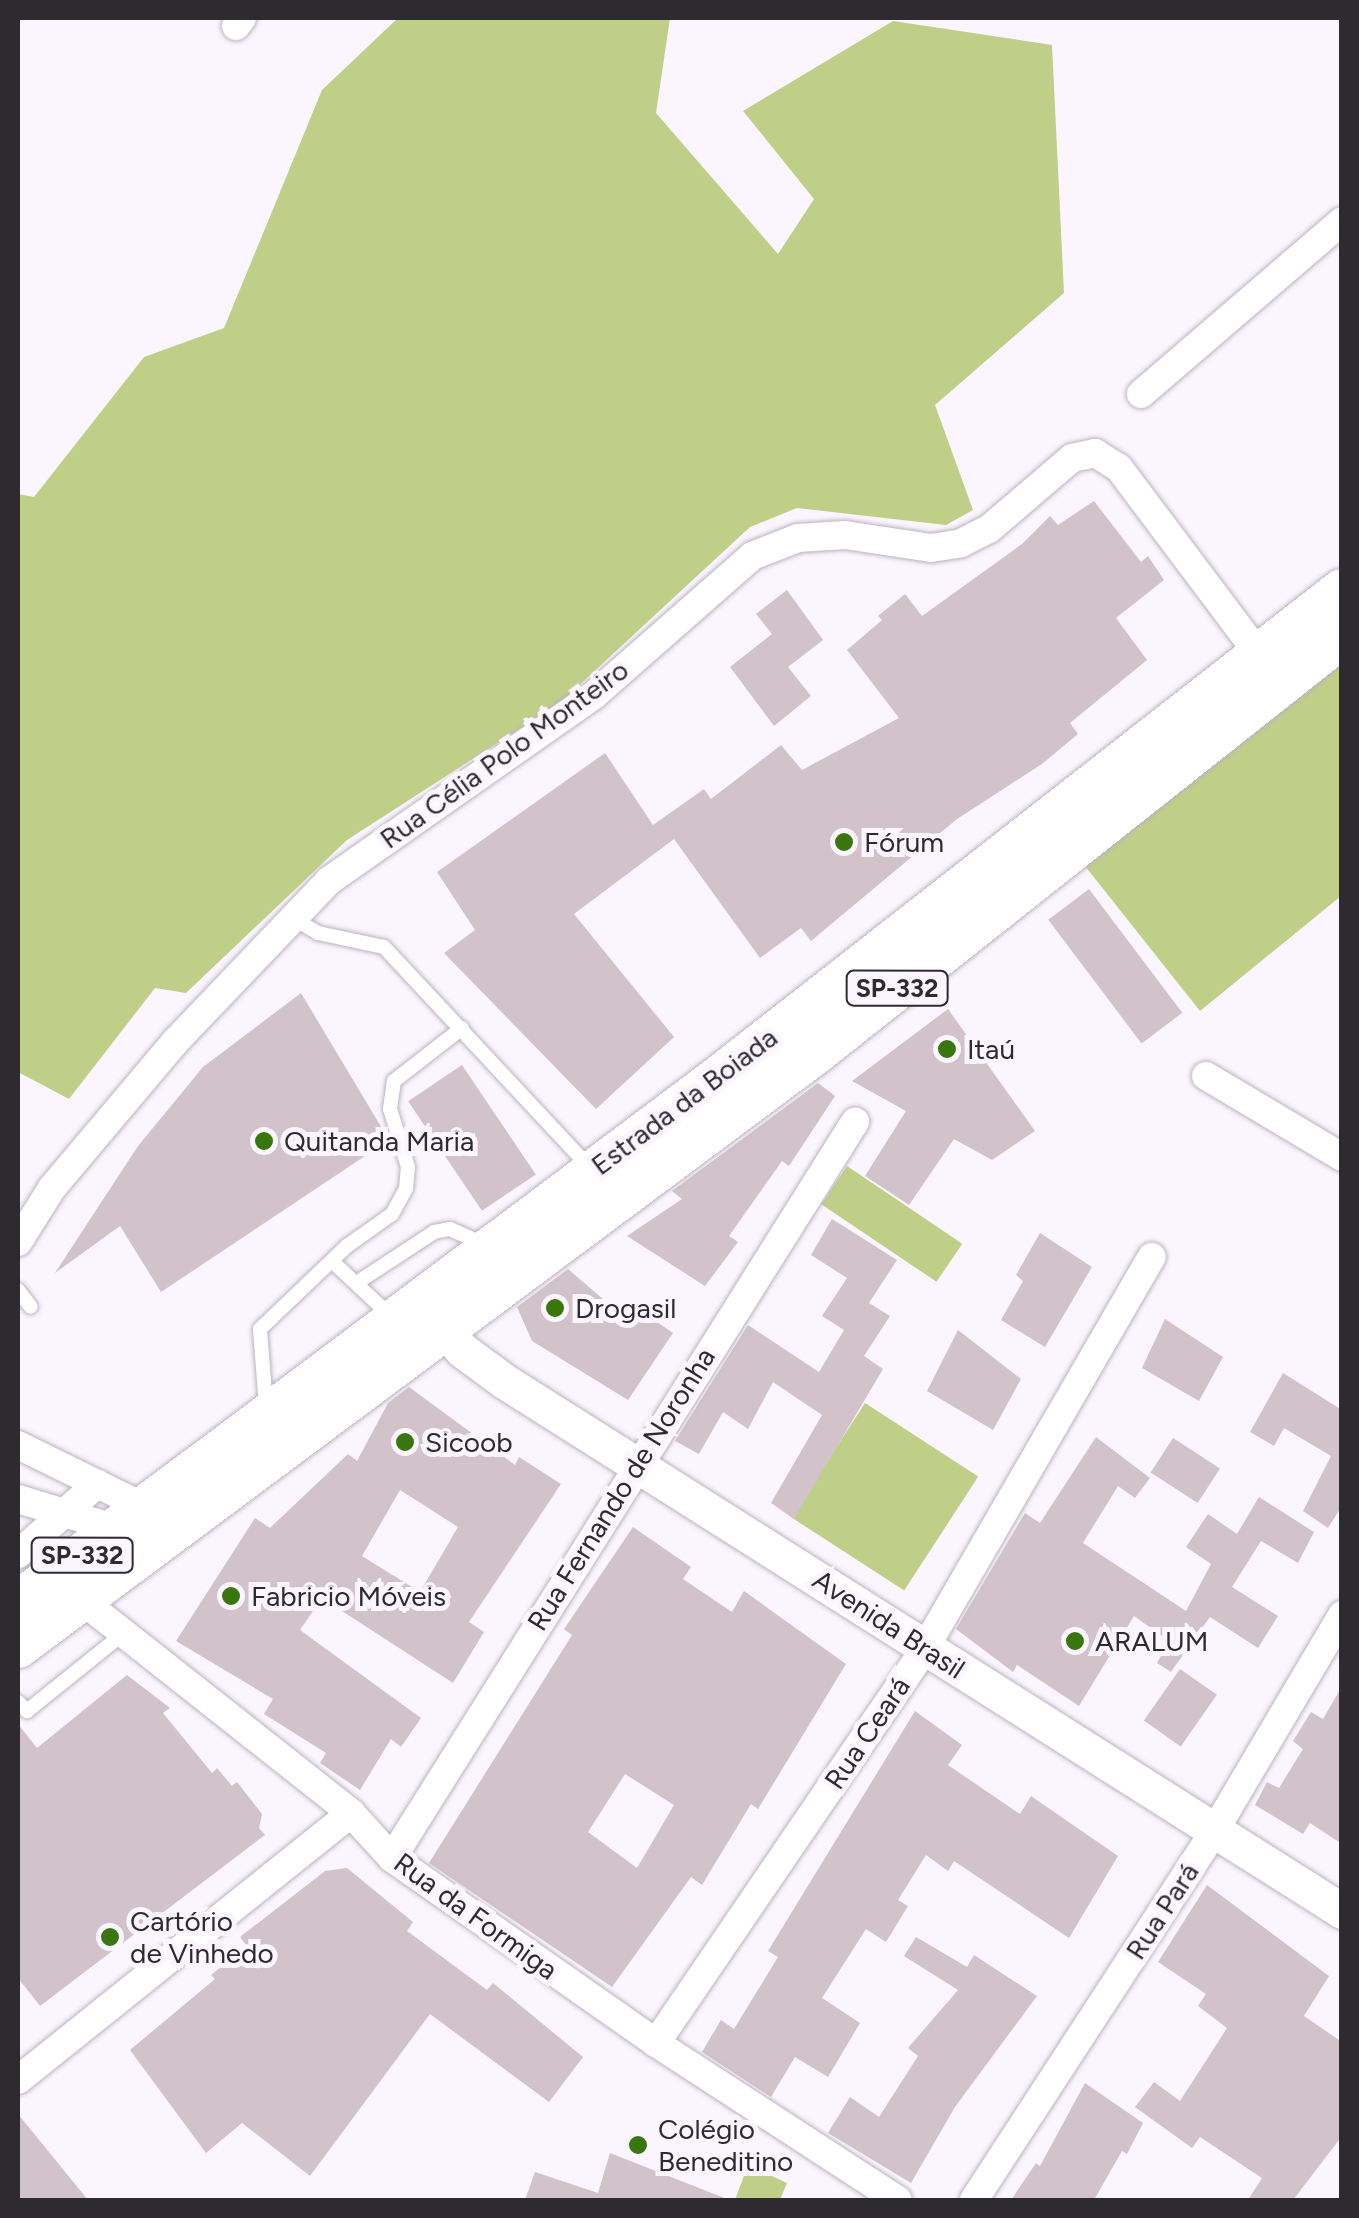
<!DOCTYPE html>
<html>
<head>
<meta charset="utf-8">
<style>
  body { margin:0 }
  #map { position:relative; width:1359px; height:2218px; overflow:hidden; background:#faf5fe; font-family:Figtree,sans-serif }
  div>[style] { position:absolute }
  .green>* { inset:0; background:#c0cf88; transform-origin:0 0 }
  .building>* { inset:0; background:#d2c2c9; transform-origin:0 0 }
  .roads { filter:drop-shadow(0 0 2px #bbb3c0) drop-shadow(0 0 2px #bbb3c0) }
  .service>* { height:14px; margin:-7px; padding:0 7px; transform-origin:7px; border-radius:7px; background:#fff }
  .minor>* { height:28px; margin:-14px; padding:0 14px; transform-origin:14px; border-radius:14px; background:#fff }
  .tertiary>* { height:35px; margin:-17.5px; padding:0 17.5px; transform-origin:17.5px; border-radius:17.5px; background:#fff }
  .primary>* { height:42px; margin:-21px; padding:0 21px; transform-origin:21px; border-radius:21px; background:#fff }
  .dots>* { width:28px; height:28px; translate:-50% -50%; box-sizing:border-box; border:5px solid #faf5fe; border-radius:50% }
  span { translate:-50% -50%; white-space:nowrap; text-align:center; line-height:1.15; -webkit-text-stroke:10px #faf5fe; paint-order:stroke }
  .shield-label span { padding:2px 8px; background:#faf5fe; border:2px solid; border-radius:8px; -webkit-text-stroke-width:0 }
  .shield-label { font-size:25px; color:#2e2b30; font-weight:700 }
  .street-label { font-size:28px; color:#2e2b30 }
  .poi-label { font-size:28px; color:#2e2b30 }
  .left { translate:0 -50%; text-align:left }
  .frame { position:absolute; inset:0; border:20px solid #2e2b30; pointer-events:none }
</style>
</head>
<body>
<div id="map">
  <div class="green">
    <div style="clip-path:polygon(398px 18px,670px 18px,656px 113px,778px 254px,814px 199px,743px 111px,893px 21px,1052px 45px,1064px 293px,935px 405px,973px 510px,946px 525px,797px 508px,750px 527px,561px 702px,347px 840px,186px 993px,155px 988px,69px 1099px,18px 1072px,18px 494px,34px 497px,144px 357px,224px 328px,322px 90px)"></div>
    <div style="clip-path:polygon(1342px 660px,1341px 896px,1200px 1011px,1081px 861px)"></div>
    <div style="left:847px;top:1166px;width:139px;height:46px;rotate:34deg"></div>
    <div style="left:865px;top:1403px;width:135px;height:136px;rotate:33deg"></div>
    <div style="clip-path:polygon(748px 2165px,787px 2183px,780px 2200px,735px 2200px)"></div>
  </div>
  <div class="building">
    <div style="clip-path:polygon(1094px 501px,1141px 562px,1148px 556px,1164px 580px,1116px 618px,1147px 660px,1070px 723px,1078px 734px,1042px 764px,957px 819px,811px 941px,801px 928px,760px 958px,674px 839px,574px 914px,674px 1037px,596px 1109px,444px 953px,475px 930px,437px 872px,605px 753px,653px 825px,704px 789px,711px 799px,781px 745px,802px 770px,899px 718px,847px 650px,882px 620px,878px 616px,905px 594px,922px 616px,1022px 544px,1050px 516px,1058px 525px)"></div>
    <div style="clip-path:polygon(787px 590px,823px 640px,788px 667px,811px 696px,774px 726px,730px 667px,772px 634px,756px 614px)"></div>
    <div style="left:1089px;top:889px;width:155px;height:51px;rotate:53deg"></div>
    <div style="clip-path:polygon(301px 993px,389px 1140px,161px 1292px,120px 1226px,55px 1273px,138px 1146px,203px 1067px)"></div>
    <div style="clip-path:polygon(948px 1009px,1035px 1131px,992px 1160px,954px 1139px,909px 1205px,865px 1176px,906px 1111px,852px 1081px)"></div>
    <div style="left:462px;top:1065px;width:132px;height:65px;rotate:56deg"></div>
    <div style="clip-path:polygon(818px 1083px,835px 1096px,789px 1166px,782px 1161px,729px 1236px,738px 1242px,705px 1286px,627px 1236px,682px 1199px,672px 1191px)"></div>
    <div style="clip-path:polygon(832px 1219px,897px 1260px,869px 1303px,890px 1316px,864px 1356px,883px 1369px,794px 1519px,771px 1503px,822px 1415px,773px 1382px,748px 1429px,723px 1412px,699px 1454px,675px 1441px,748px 1325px,819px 1372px,844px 1330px,822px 1316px,847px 1278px,811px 1255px)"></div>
    <div style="clip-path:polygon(1040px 1233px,1092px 1267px,1045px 1347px,1001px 1320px,1023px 1281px,1016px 1275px)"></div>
    <div style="clip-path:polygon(568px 1269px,625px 1318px,634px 1306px,673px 1333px,628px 1400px,532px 1341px,517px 1307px)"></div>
    <div style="clip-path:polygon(1165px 1319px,1223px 1357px,1199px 1401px,1142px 1368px)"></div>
    <div style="clip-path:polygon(958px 1330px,1021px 1379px,993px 1430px,927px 1391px)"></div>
    <div style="clip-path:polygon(1283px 1373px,1342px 1410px,1342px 1506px,1328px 1528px,1303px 1511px,1331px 1456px,1284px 1428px,1274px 1446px,1250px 1432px)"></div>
    <div style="clip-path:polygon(evenodd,409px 1387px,515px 1465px,519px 1457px,561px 1484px,469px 1622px,484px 1632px,453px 1683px,322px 1598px,300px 1630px,421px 1718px,401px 1747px,391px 1739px,360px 1790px,320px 1763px,326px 1753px,264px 1714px,273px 1699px,176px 1641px,255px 1518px,270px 1528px,348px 1454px,357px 1461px,388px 1403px,409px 1387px,400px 1490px,458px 1527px,420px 1592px,362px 1556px,400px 1490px)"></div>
    <div style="clip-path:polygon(1096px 1437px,1150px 1478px,1135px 1498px,1118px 1486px,1083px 1543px,1186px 1611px,1211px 1564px,1186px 1547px,1208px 1514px,1237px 1534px,1259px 1497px,1314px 1532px,1298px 1563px,1261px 1541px,1232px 1587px,1278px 1616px,1258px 1648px,1210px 1617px,1171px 1672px,1157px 1663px,1169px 1641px,1134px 1616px,1079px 1706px,1017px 1665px,1013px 1672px,956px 1629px,1025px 1513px,1040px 1523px)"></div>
    <div style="left:1173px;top:1438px;width:56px;height:41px;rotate:33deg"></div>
    <div style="clip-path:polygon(evenodd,633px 1527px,691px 1567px,683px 1579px,732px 1612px,744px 1591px,846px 1664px,758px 1809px,751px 1804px,702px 1885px,691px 1877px,612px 1987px,429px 1863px,572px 1635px,564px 1629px,633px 1527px,625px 1774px,674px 1805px,637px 1868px,588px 1832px,625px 1774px)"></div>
    <div style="left:1180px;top:1669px;width:45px;height:63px;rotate:35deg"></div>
    <div style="clip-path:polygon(127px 1675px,170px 1708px,163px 1713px,212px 1773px,217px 1768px,232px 1786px,237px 1782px,262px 1814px,259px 1828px,265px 1835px,40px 2006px,18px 1978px,18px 1724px,37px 1748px)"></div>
    <div style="clip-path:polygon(1342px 1686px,1342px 1844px,1310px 1823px,1303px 1834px,1255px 1805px,1267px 1782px,1279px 1788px,1303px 1749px,1293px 1741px,1311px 1712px,1323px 1719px)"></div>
    <div style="clip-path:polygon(915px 1711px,962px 1745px,948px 1765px,1020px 1814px,1031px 1796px,1118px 1856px,1069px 1938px,954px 1861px,948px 1871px,926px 1855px,898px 1900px,908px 1906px,886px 1942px,866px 1929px,822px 1998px,860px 2023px,828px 2077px,795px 2057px,771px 2097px,702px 2052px,721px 2020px,734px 2029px,778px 1957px,768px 1951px)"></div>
    <div style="clip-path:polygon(347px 1868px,413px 1922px,407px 1931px,487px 1990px,493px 1983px,583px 2057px,549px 2102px,430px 2014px,310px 2176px,242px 2123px,206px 2153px,130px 2050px,215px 1979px,211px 1975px,247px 1946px,240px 1937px,325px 1871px)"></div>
    <div style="clip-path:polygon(1207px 1885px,1329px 1976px,1304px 2016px,1342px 2042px,1342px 2136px,1293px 2200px,1248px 2200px,1262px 2178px,1200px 2137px,1192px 2148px,1135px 2107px,1154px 2082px,1180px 2101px,1227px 2028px,1198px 2006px,1206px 1994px,1158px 1962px)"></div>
    <div style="clip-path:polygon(916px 1937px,967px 1967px,974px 1955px,1037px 1996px,955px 2107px,911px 2183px,828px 2133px,850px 2097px,879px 2117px,918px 2056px,908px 2048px,958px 1990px,904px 1956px)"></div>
    <div style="clip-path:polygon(1085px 2083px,1143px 2123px,1127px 2154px,1122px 2151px,1094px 2200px,1011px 2200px,1036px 2163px,1040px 2166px)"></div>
    <div style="clip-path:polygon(18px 2114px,88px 2200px,18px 2200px)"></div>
    <div style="clip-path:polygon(610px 2153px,727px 2199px,726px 2200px,525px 2200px,535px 2172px,598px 2193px)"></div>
  </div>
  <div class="roads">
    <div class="service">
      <div style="left:293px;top:918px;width:29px;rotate:31deg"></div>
      <div style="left:318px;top:933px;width:67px;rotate:12deg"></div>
      <div style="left:384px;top:947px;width:299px;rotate:47deg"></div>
      <div style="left:335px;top:1264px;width:79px;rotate:43deg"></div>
      <div style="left:358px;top:1282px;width:91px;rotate:-33.3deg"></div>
      <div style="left:434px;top:1232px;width:16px;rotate:-11deg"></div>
      <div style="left:450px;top:1229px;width:36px;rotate:24deg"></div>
      <div style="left:18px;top:1290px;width:21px;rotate:53deg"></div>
      <div style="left:266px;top:1406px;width:77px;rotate:-94.5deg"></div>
      <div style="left:260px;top:1329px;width:120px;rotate:-43.7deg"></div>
      <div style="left:347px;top:1246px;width:55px;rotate:-35.4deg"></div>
      <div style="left:392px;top:1214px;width:29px;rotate:-61deg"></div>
      <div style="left:406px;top:1189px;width:22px;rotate:-85deg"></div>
      <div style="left:408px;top:1167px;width:61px;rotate:-107.2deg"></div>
      <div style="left:390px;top:1109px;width:28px;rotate:-82deg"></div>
      <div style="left:394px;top:1081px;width:86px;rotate:-37.9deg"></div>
      <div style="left:18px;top:1702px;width:13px;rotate:45deg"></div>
      <div style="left:27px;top:1711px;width:124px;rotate:-38.8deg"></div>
    </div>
    <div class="minor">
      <div style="left:236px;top:26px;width:10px;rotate:-53deg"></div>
      <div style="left:1141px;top:394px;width:265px;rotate:-40.7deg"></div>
      <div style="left:1206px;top:1076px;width:158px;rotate:30.8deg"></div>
      <div style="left:18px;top:1242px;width:64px;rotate:-57.8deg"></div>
      <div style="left:52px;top:1188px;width:191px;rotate:-49.9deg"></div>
      <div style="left:175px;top:1042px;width:224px;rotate:-46.3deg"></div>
      <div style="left:330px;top:880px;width:322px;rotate:-35deg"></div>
      <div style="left:594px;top:695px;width:210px;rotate:-41.3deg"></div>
      <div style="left:752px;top:556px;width:49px;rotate:-21.4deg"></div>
      <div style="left:798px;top:538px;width:47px;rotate:-3.7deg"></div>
      <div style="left:845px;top:535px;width:87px;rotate:8.6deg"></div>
      <div style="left:931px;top:548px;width:30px;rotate:-9deg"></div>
      <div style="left:961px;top:543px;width:31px;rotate:-27deg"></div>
      <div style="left:989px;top:529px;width:109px;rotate:-40.5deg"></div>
      <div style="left:1072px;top:458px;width:24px;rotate:-12deg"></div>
      <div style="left:1095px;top:453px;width:28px;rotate:32deg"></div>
      <div style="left:1119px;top:468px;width:250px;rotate:53.1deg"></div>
      <div style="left:18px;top:1445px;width:140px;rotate:26.2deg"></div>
      <div style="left:18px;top:1499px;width:103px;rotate:16.9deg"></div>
      <div style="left:18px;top:1554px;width:106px;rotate:-41.5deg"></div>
      <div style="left:79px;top:1598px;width:347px;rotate:38.3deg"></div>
      <div style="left:351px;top:1813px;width:61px;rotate:47.7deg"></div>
      <div style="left:392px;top:1858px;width:322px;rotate:35deg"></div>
      <div style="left:656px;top:2043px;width:288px;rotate:33deg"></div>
      <div style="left:392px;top:1858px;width:870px;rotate:-57.83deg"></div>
      <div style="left:656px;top:2043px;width:478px;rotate:-55.7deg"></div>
      <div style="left:925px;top:1648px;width:452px;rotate:-59.9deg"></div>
      <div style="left:18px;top:2080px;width:427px;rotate:-38.7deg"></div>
      <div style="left:974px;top:2200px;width:442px;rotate:-56.9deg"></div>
      <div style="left:1215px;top:1830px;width:250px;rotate:-59.4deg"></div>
    </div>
    <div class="tertiary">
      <div style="left:429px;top:1311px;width:51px;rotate:49.8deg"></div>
      <div style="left:462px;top:1350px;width:52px;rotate:36.4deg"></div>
      <div style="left:504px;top:1381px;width:992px;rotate:32.31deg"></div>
    </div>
    <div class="primary">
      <div style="left:18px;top:1602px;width:872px;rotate:-36.84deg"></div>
      <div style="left:716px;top:1079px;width:794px;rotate:-38deg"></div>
      <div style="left:18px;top:1647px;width:995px;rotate:-36.66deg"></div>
      <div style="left:816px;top:1053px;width:671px;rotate:-38.34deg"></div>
    </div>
  </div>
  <div class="dots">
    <div style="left:844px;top:842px;background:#3a760e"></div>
    <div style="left:947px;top:1049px;background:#3a760e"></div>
    <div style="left:264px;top:1141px;background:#3a760e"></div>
    <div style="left:555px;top:1308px;background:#3a760e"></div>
    <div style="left:405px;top:1442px;background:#3a760e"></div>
    <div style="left:231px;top:1596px;background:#3a760e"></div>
    <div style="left:1075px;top:1641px;background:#3a760e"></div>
    <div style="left:110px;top:1937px;background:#3a760e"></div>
    <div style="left:638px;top:2145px;background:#3a760e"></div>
  </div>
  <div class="shield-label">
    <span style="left:897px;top:988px">SP-332</span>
    <span style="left:82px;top:1555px">SP-332</span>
  </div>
  <div class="street-label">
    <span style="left:504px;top:754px;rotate:-36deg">Rua Célia Polo Monteiro</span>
    <span style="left:684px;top:1101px;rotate:-37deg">Estrada da Boiada</span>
    <span style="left:621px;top:1489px;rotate:-58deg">Rua Fernando de Noronha</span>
    <span style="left:889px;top:1624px;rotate:33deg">Avenida Brasil</span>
    <span style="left:867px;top:1733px;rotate:-56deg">Rua Ceará</span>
    <span style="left:1162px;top:1911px;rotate:-57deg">Rua Pará</span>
    <span style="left:476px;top:1916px;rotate:36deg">Rua da Formiga</span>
  </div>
  <div class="poi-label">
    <span class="left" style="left:864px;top:842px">Fórum</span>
    <span class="left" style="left:967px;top:1049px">Itaú</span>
    <span class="left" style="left:284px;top:1141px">Quitanda Maria</span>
    <span class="left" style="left:575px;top:1308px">Drogasil</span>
    <span class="left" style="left:425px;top:1442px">Sicoob</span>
    <span class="left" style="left:251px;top:1596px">Fabricio Móveis</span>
    <span class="left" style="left:1095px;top:1641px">ARALUM</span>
    <span class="left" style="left:130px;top:1937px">Cartório<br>de Vinhedo</span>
    <span class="left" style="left:658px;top:2145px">Colégio<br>Beneditino</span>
  </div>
  <div class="frame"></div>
</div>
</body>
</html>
